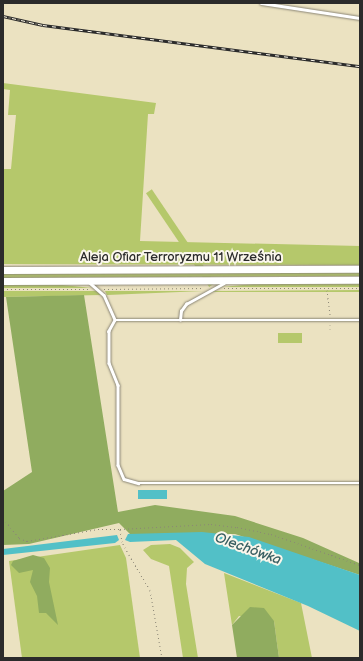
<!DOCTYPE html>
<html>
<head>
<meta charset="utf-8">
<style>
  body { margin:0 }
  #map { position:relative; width:363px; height:661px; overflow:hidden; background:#ebe2c1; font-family:"Balsamiq Sans",sans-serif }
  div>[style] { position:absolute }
  .green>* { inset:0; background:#b5c86b; transform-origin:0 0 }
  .forest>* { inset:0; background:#90ac5f }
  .water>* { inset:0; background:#52c0c7; transform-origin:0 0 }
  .path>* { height:1px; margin-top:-0.5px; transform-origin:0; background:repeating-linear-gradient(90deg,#8b8676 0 1px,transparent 0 4px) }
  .roads { filter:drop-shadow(0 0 1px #8b8676) drop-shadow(0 0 1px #8b8676) }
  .service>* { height:2.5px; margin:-1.25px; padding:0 1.25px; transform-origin:1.25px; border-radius:1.25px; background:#fff }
  .tertiary>* { height:7px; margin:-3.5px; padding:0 3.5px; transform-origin:3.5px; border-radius:3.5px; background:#fff }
  .rail>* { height:3px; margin-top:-1.5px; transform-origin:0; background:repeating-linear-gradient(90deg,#fbf7ec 0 4.5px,#2b2b2b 0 9px); box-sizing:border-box; border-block:1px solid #2b2b2b }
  span { translate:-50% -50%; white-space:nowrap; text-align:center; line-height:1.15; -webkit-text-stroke:4px #fbf7ec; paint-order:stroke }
  .street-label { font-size:13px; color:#2b2b2b }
  .water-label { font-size:14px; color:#395f62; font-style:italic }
  .frame { position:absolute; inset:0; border:4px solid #2b2b2b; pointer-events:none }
</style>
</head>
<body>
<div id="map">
  <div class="green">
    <div style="clip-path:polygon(3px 83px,156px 103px,154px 114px,148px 114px,140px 241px,360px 246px,360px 265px,3px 264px,3px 169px,11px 169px,16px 115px,8px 115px,10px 90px,3px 89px)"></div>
    <div style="clip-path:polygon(360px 272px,360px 276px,3px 278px,3px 273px)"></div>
    <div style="left:215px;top:283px;width:7px;height:113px;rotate:146deg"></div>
    <div style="clip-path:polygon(265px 283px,360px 283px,360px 287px,222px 287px)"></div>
    <div style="clip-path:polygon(7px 284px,53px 284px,92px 288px,3px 288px,3px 285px)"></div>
    <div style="clip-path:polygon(360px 290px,360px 292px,212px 292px,215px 291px)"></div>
    <div style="clip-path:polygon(3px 291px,98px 291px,101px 295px,3px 297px)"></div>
    <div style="clip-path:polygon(105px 291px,204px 291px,107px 295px)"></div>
    <div style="left:278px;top:333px;width:24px;height:10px"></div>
    <div style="clip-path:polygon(170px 544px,180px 548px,194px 562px,187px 568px,186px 584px,198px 658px,183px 658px,169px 566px,151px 559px,143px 550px,151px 545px)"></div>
    <div style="clip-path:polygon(120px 545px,126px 558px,140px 658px,22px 658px,9px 561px)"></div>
    <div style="clip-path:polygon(224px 573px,301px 603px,312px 658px,279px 658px,274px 621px,239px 616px,232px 625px)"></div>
  </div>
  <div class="forest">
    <div style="clip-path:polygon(84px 295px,118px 512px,155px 505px,235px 516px,303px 538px,359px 563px,360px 575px,235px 534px,130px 534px,119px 523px,29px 544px,3px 545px,3px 491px,32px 472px,6px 297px)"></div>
    <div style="clip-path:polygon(33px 555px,44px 558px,50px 568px,49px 582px,58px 625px,46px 613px,39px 613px,37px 596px,30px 582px,33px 570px,19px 573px,11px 565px,13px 561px)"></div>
    <div style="clip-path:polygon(250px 607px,264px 608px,274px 621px,279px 658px,237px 658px,232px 625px)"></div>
  </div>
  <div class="water">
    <div style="left:138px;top:490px;width:29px;height:9px"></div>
    <div style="clip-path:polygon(202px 532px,249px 537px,360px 575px,360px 631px,308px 606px,205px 564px,176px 540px,130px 542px,125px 540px,128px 534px)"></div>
    <div style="clip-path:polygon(117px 535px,119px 540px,115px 543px,3px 555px,3px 549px)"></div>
  </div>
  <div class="path">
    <div style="left:224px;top:288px;width:136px"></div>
    <div style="left:3px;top:289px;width:87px"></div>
    <div style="left:104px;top:289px;width:100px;rotate:-0.6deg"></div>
    <div style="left:327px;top:290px;width:25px;rotate:83deg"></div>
    <div style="left:330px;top:329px;width:4px;rotate:-90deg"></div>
    <div style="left:3px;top:518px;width:26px;rotate:51deg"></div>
    <div style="left:19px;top:538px;width:9px;rotate:21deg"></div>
    <div style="left:27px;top:541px;width:72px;rotate:-9.6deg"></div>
    <div style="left:98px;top:529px;width:22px"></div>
    <div style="left:162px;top:658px;width:69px;rotate:-100deg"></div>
    <div style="left:150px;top:590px;width:41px;rotate:-121deg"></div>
    <div style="left:129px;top:555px;width:15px;rotate:-118deg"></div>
    <div style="left:122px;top:542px;width:13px;rotate:-99deg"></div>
    <div style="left:120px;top:529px;width:91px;rotate:-3.1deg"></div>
    <div style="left:211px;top:524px;width:26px;rotate:7deg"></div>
    <div style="left:237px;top:527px;width:35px;rotate:12deg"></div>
    <div style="left:271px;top:534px;width:94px;rotate:19.2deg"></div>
  </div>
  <div class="roads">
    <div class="service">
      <div style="left:261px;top:3px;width:100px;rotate:8.6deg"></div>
      <div style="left:90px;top:283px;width:18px;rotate:41deg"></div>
      <div style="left:104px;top:295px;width:27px;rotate:66deg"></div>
      <div style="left:115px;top:320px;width:13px;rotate:119deg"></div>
      <div style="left:109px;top:331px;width:32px;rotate:90deg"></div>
      <div style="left:109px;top:363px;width:24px;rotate:68deg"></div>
      <div style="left:118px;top:385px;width:80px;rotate:90deg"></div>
      <div style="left:118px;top:465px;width:15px;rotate:67deg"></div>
      <div style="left:124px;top:479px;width:15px;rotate:16deg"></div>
      <div style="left:138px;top:483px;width:222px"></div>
      <div style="left:115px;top:320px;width:245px"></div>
      <div style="left:180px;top:320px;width:9px;rotate:-84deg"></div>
      <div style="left:181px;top:311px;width:9px;rotate:-54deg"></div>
      <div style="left:186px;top:304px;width:43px;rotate:-28.9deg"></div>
    </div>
    <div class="tertiary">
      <div style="left:3px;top:270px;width:357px;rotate:-0.2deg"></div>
      <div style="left:3px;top:281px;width:357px;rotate:-0.2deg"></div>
    </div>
  </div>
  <div class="rail">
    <div style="left:3px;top:16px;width:41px;rotate:12.7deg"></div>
    <div style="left:43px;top:25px;width:320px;rotate:7.4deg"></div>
  </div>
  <div class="street-label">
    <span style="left:181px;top:257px">Aleja Ofiar Terroryzmu 11 Września</span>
  </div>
  <div class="water-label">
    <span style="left:248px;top:549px;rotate:20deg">Olechówka</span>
  </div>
  <div class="frame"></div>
</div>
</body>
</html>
